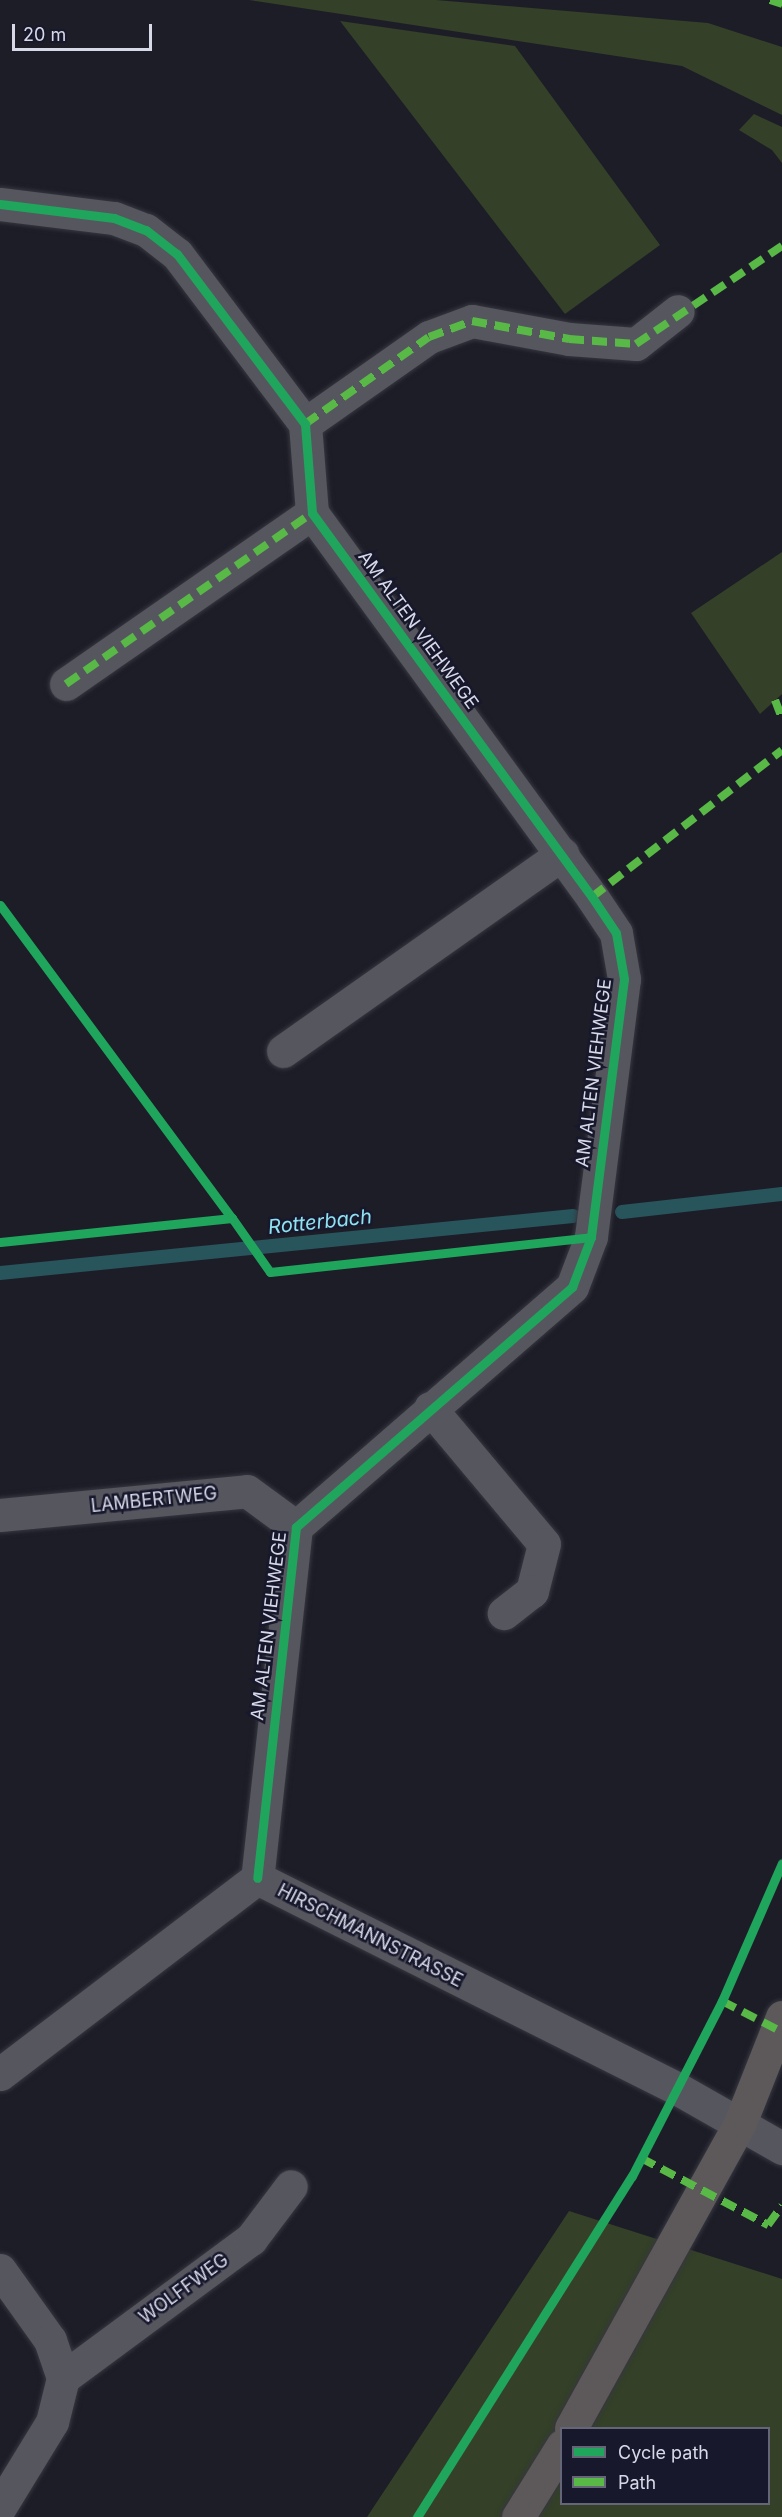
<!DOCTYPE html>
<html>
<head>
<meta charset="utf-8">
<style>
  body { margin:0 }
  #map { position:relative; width:782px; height:2517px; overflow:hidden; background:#1d1d28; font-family:Inter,sans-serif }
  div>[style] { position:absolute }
  .green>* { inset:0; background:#344028 }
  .stream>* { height:14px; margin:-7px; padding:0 7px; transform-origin:7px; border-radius:7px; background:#28545c }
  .roads { filter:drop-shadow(0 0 2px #36373f) drop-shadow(0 0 2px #36373f) }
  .minor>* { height:33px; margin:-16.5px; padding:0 16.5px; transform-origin:16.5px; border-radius:16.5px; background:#56565f }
  .major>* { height:33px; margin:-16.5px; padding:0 16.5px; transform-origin:16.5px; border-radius:16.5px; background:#5d595b }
  .quiet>* { height:8px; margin-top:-4px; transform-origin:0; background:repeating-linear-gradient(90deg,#58b947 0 15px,transparent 0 23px) }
  .cycleway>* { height:9px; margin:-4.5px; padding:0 4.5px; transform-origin:4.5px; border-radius:4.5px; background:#20a55d }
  span { translate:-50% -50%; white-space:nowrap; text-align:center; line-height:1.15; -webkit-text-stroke:5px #18182d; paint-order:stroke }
  .street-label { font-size:18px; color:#d8d9e8 }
  .water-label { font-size:20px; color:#8fe2f0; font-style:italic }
  .legend { position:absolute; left:560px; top:2427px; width:210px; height:78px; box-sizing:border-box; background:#18182d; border:2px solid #656578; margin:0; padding:8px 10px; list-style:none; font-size:18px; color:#d8d9e8 }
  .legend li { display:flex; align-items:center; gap:12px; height:30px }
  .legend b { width:30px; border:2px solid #656578 }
  .scale { position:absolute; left:12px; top:24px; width:140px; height:27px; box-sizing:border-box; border:3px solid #d8d9e8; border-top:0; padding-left:8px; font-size:18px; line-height:21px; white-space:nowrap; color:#d8d9e8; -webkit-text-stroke:4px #18182d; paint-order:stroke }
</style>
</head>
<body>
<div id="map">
  <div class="green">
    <div style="clip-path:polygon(249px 0,436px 0,708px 23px,782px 47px,782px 115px,682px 66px)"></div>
    <div style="clip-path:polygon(340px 21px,515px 46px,660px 245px,565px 314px)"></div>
    <div style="clip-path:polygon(754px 114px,782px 127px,782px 163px,772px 150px,739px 130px)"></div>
    <div style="clip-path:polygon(782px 552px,782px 694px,760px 714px,691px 613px)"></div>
    <div style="clip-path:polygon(evenodd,569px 2211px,782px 2279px,782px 2517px,367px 2517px,569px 2211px,562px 2428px,768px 2428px,768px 2504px,562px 2504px,562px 2428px)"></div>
  </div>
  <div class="stream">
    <div style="left:622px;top:1212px;width:161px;rotate:-6.4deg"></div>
    <div style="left:0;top:1273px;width:576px;rotate:-5.68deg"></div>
  </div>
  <div class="roads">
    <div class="minor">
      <div style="left:0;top:204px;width:115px;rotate:7deg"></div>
      <div style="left:114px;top:218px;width:34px;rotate:21deg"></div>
      <div style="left:146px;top:230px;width:39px;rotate:38deg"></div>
      <div style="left:177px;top:254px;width:213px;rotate:53deg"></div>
      <div style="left:305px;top:424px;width:89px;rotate:85.5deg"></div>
      <div style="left:312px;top:513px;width:475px;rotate:53.9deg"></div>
      <div style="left:592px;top:897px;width:43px;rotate:56.3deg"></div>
      <div style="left:616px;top:933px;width:47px;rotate:80.1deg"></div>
      <div style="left:624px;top:979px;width:260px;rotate:97.3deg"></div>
      <div style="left:591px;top:1237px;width:53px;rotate:110.8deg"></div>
      <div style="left:572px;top:1287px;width:366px;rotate:139deg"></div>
      <div style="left:296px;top:1527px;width:353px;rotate:96.3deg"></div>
      <div style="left:305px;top:424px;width:151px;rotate:-35.1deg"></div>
      <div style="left:429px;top:337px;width:46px;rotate:-20.4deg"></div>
      <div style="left:472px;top:321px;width:99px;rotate:10.5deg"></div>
      <div style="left:569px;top:339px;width:67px;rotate:4.3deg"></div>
      <div style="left:636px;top:344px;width:53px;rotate:-38.2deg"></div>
      <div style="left:66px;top:684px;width:300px;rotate:-34.8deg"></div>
      <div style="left:283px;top:1051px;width:342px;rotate:-35.2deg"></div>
      <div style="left:430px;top:1408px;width:177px;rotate:50deg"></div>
      <div style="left:544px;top:1544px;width:49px;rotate:104.3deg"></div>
      <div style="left:532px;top:1591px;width:36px;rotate:142deg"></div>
      <div style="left:0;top:1515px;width:248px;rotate:-5.5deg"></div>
      <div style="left:247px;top:1491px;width:61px;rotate:36.3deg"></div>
      <div style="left:257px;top:1878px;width:471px;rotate:26.6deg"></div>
      <div style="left:678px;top:2089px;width:120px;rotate:29.6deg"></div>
      <div style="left:0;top:2074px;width:323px;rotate:-37.3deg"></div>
      <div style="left:0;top:2270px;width:86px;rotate:54.5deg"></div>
      <div style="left:50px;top:2340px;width:40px;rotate:71.1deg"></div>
      <div style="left:63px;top:2378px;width:45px;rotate:104deg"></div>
      <div style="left:52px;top:2422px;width:100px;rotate:121.5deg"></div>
      <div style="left:63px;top:2378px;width:234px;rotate:-36.5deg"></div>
      <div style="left:251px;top:2239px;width:66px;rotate:-53deg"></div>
    </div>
    <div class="major">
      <div style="left:571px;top:2428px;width:349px;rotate:-61deg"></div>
      <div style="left:740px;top:2123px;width:114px;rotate:-68.4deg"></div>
      <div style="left:518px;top:2517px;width:84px;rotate:-58.2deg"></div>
    </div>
  </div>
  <div class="quiet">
    <div style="left:770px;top:0;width:13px;rotate:18deg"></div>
    <div style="left:305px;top:424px;width:151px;rotate:-35.1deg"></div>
    <div style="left:429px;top:337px;width:46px;rotate:-20.4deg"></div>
    <div style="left:472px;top:321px;width:99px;rotate:10.5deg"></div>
    <div style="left:569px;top:339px;width:67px;rotate:4.3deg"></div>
    <div style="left:636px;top:344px;width:176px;rotate:-33.9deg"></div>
    <div style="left:66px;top:684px;width:300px;rotate:-34.8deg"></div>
    <div style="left:775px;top:700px;width:19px;rotate:69deg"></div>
    <div style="left:592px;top:897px;width:240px;rotate:-37.7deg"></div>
    <div style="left:722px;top:2001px;width:68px;rotate:27.3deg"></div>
    <div style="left:641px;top:2158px;width:144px;rotate:27.8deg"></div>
    <div style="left:768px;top:2225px;width:24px;rotate:-54deg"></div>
  </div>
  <div class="cycleway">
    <div style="left:0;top:204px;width:115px;rotate:7deg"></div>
    <div style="left:114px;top:218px;width:34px;rotate:21deg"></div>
    <div style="left:146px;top:230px;width:39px;rotate:38deg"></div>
    <div style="left:177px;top:254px;width:213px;rotate:53deg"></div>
    <div style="left:305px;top:424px;width:89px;rotate:85.5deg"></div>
    <div style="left:312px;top:513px;width:475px;rotate:53.9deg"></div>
    <div style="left:592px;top:897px;width:43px;rotate:56.3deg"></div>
    <div style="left:616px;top:933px;width:47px;rotate:80.1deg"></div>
    <div style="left:624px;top:979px;width:260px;rotate:97.3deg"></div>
    <div style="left:591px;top:1237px;width:53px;rotate:110.8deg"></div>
    <div style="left:572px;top:1287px;width:366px;rotate:139deg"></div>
    <div style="left:296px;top:1527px;width:353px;rotate:96.3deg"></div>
    <div style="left:0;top:905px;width:390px;rotate:53.5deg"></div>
    <div style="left:232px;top:1218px;width:233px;rotate:174.1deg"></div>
    <div style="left:232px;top:1218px;width:66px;rotate:54.9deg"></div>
    <div style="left:270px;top:1272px;width:323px;rotate:-6.2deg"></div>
    <div style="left:417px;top:2517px;width:403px;rotate:-57.8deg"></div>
    <div style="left:632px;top:2176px;width:197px;rotate:-62.8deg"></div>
    <div style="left:722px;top:2001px;width:150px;rotate:-66.5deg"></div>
  </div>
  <div class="street-label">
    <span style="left:418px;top:630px;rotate:54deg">AM ALTEN VIEHWEGE</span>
    <span style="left:594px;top:1073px;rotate:-83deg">AM ALTEN VIEHWEGE</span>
    <span style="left:154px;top:1500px;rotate:-6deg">LAMBERTWEG</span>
    <span style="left:269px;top:1626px;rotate:-83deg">AM ALTEN VIEHWEGE</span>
    <span style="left:370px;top:1936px;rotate:27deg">HIRSCHMANNSTRASSE</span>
    <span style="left:184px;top:2289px;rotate:-36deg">WOLFFWEG</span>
  </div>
  <div class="water-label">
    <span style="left:320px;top:1222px;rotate:-6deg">Rotterbach</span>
  </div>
  <ul class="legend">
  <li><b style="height:8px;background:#20a55d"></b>Cycle path</li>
  <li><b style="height:8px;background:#58b947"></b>Path</li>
  </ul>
  <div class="scale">20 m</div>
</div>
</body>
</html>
